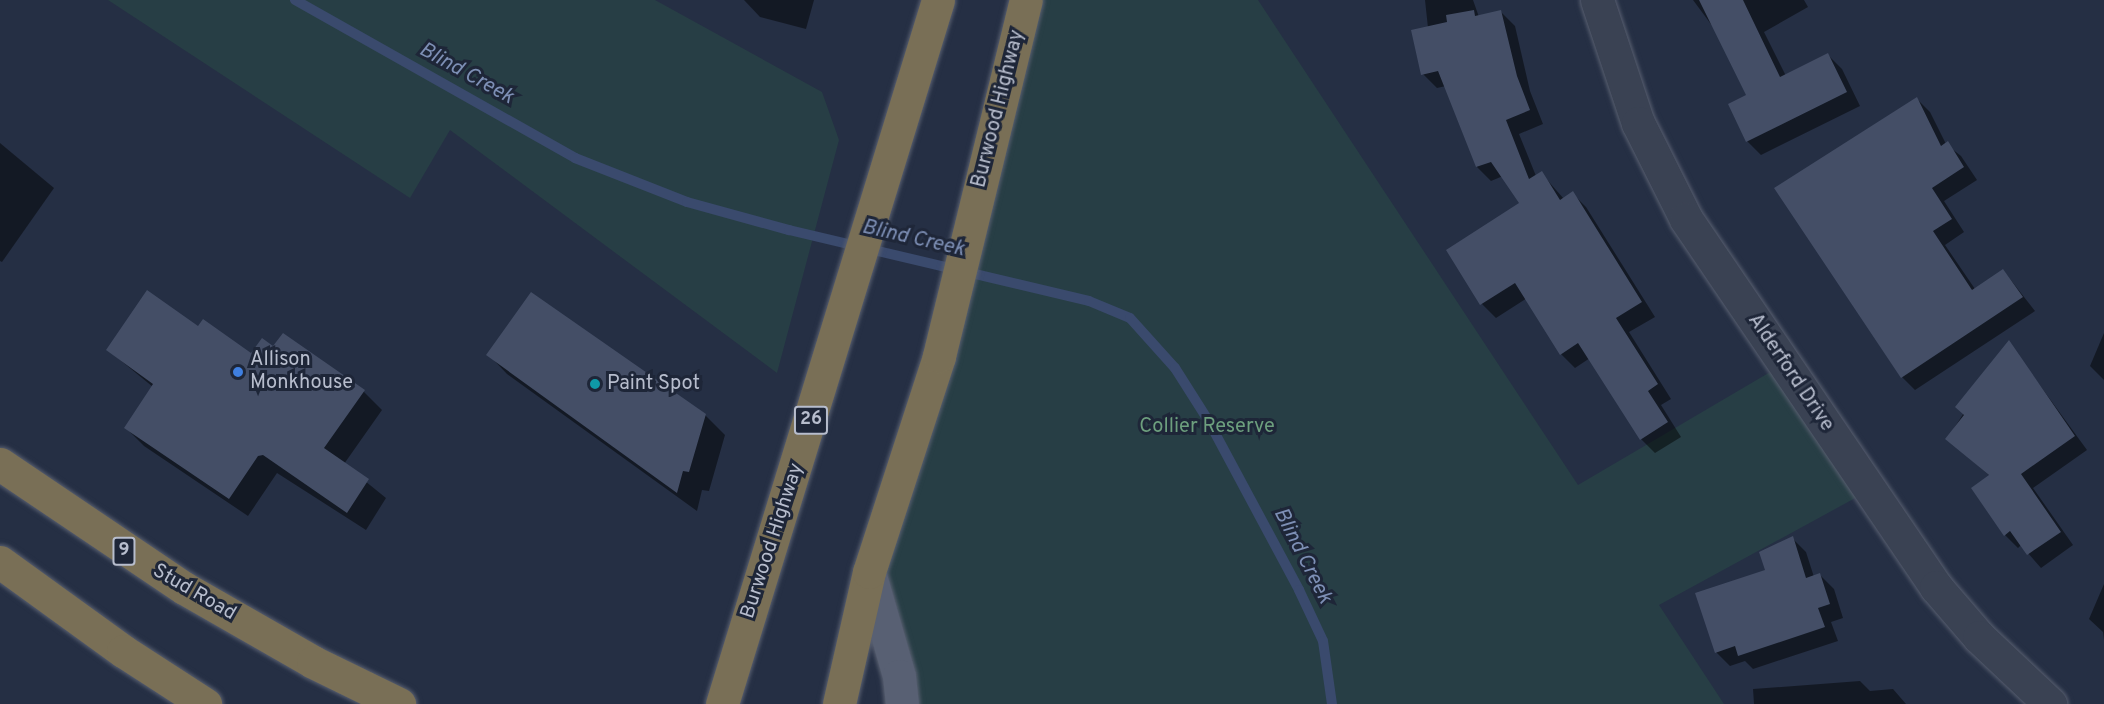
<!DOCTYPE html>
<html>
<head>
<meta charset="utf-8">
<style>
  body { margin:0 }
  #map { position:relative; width:2104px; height:704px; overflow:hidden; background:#252f44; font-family:Overpass,sans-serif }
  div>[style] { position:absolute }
  .green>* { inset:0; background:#273e45 }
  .shadow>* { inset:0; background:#0007 }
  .stream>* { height:10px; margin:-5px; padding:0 5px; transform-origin:5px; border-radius:5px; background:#3a4a6d }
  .building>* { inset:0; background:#444e66 }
  .roads { filter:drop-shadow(0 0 2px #585f70) drop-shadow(0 0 2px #585f70) }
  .street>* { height:33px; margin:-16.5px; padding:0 16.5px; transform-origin:16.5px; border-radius:16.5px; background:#3a4253 }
  .primary>* { height:33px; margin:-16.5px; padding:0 16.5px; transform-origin:16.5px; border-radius:16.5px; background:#586073 }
  .highway>* { height:33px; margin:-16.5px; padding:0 16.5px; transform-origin:16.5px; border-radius:16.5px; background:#796f56 }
  .dots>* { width:16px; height:16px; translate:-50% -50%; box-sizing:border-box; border:3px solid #1e2638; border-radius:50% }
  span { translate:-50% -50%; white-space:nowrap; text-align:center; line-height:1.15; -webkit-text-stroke:6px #1e2638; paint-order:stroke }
  .shield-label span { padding:2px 4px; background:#1e2638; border:2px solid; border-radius:4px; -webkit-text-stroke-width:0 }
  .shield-label { font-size:18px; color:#b7bdcd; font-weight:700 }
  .street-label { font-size:20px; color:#b7bdcd }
  .poi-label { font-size:20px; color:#b7bdcd }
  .left { translate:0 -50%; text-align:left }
  .park-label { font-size:20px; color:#6d9f7e }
  .water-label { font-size:21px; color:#7d8fb5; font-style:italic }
</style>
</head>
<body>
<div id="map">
  <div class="green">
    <div style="clip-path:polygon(108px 0,655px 0,822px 92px,839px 140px,777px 373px,450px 130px,410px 198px)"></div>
    <div style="clip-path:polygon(1026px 0,1258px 0,1578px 485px,1784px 364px,1870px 490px,1659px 605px,1724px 704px,902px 704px,869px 572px)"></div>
  </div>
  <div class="shadow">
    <div style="clip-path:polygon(744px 0,814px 0,806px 29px,760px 17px)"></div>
    <div style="clip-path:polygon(1425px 0,1473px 0,1479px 17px,1501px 12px,1515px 26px,1530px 91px,1543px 124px,1519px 134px,1536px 176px,1541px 173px,1564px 199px,1572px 193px,1586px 207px,1655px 317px,1629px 332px,1671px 399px,1661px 405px,1681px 437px,1655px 453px,1641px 439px,1590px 358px,1575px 368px,1561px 354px,1527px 298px,1496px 318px,1482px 304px,1448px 250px,1521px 204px,1503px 176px,1491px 181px,1477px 167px,1446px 86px,1437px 88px,1423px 74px,1428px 28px)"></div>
    <div style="clip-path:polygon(1693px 0,1804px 0,1808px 7px,1764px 32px,1786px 76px,1828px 55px,1842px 69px,1860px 106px,1761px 155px,1747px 141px,1748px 96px,1716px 31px)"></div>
    <div style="clip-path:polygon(1917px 99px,1930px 112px,1946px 144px,1961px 156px,1977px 180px,1944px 201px,1964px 232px,1945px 245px,1975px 289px,2003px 270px,2035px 311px,1915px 390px,1902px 377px)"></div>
    <div style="clip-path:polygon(0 143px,54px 188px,2px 262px,0 261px)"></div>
    <div style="clip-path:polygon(198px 328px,251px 355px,274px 348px,283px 335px,364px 392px,382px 410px,344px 464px,386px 498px,366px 530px,277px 473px,248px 516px,144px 446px,126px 428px,153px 387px,108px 350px)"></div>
    <div style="clip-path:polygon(2104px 333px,2104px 380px,2090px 366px)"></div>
    <div style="clip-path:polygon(2009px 343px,2087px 450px,2033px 488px,2073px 545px,2041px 568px,2021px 545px,2018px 548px,2005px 535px,1990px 476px,1947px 439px)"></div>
    <div style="clip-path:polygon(488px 354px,705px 415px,725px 435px,709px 491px,702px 490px,697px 511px,507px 374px)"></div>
    <div style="clip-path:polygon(1792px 538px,1806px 552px,1814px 577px,1820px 575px,1834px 589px,1843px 618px,1831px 622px,1838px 641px,1753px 669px,1745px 661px,1730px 666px,1716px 652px)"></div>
    <div style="clip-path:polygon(2104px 584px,2104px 640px,2103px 632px,2089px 619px)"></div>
    <div style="clip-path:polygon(1860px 681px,1870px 691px,1893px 689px,1906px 704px,1754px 704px,1753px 689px)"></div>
  </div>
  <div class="stream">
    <div style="left:295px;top:0;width:322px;rotate:29.4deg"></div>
    <div style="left:575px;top:158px;width:120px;rotate:21.4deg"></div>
    <div style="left:687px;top:202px;width:106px;rotate:15.4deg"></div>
    <div style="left:789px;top:230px;width:308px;rotate:13.3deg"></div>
    <div style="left:1089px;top:301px;width:44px;rotate:22.5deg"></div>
    <div style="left:1130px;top:318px;width:67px;rotate:48deg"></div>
    <div style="left:1175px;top:368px;width:62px;rotate:57.6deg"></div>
    <div style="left:1208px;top:420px;width:193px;rotate:61.8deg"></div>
    <div style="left:1299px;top:590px;width:56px;rotate:64.8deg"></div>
    <div style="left:1323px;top:641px;width:64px;rotate:81.9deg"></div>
  </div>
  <div class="building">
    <div style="clip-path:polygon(1699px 0,1743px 0,1780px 77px,1828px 53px,1847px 92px,1746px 142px,1728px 104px,1746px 95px)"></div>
    <div style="clip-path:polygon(1474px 10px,1475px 16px,1501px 10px,1517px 76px,1530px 110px,1506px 120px,1529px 179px,1542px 171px,1560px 200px,1573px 191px,1642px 302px,1616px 318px,1658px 384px,1648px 391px,1668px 422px,1640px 440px,1578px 343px,1560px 355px,1515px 283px,1480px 305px,1446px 250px,1519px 203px,1491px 162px,1476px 167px,1438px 71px,1421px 75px,1411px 30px,1447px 22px,1446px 15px)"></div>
    <div style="clip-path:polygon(1917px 97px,1941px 146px,1948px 141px,1964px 167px,1932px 188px,1952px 219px,1933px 231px,1972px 290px,2003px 269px,2023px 297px,1901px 378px,1774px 188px)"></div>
    <div style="clip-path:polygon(147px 290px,198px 326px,203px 319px,251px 353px,262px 338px,273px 346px,283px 333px,365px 390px,324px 448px,369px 479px,347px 513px,263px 455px,258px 456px,229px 499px,124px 428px,153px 384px,106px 350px)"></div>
    <div style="clip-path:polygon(531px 292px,706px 414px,689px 472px,683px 471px,677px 493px,486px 355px)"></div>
    <div style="clip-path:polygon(2009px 340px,2075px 436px,2021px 474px,2061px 532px,2027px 555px,2010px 531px,2004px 536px,1971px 488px,1989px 475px,1945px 439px,1964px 415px,1955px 407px)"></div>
    <div style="clip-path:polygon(1793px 536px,1806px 578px,1820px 573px,1830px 604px,1818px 608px,1825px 627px,1738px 656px,1735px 646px,1715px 653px,1695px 593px,1765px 570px,1759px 552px)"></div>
  </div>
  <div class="roads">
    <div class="street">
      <div style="left:1597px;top:0;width:130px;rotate:71.6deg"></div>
      <div style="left:1638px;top:123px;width:107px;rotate:63.4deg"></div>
      <div style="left:1686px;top:219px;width:445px;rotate:55.8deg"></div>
      <div style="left:1936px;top:587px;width:66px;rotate:49.3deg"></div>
      <div style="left:1979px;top:637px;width:98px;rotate:43.3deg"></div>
    </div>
    <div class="primary">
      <div style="left:869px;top:572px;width:108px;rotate:73.9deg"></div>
      <div style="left:899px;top:676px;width:28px;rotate:84deg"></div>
    </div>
    <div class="highway">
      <div style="left:0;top:464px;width:222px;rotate:34deg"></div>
      <div style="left:184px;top:588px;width:149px;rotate:29.8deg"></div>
      <div style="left:313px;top:662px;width:96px;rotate:26deg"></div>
      <div style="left:0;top:562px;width:152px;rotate:35.9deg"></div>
      <div style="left:123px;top:651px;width:98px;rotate:32.9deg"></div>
      <div style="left:722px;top:704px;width:736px;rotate:-72.94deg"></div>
      <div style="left:839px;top:704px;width:135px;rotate:-77.2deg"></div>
      <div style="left:869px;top:572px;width:227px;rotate:-72deg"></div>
      <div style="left:939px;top:356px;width:366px;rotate:-76.3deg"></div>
    </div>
  </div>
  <div class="dots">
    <div style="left:238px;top:372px;background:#3f7fe0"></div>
    <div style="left:595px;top:384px;background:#0f9aa8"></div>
  </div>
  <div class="shield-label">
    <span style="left:811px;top:420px">26</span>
    <span style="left:124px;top:551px">9</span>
  </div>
  <div class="street-label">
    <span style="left:999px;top:109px;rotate:-76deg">Burwood Highway</span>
    <span style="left:1790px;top:373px;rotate:56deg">Alderford Drive</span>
    <span style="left:773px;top:541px;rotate:-72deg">Burwood Highway</span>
    <span style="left:194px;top:593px;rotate:30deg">Stud Road</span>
  </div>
  <div class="poi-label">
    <span class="left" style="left:250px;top:372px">Allison<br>Monkhouse</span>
    <span class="left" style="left:607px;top:384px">Paint Spot</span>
  </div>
  <div class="park-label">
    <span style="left:1207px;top:427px">Collier Reserve</span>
  </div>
  <div class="water-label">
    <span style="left:466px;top:74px;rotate:29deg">Blind Creek</span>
    <span style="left:913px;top:239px;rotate:13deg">Blind Creek</span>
    <span style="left:1302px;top:556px;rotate:63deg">Blind Creek</span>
  </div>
</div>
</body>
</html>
